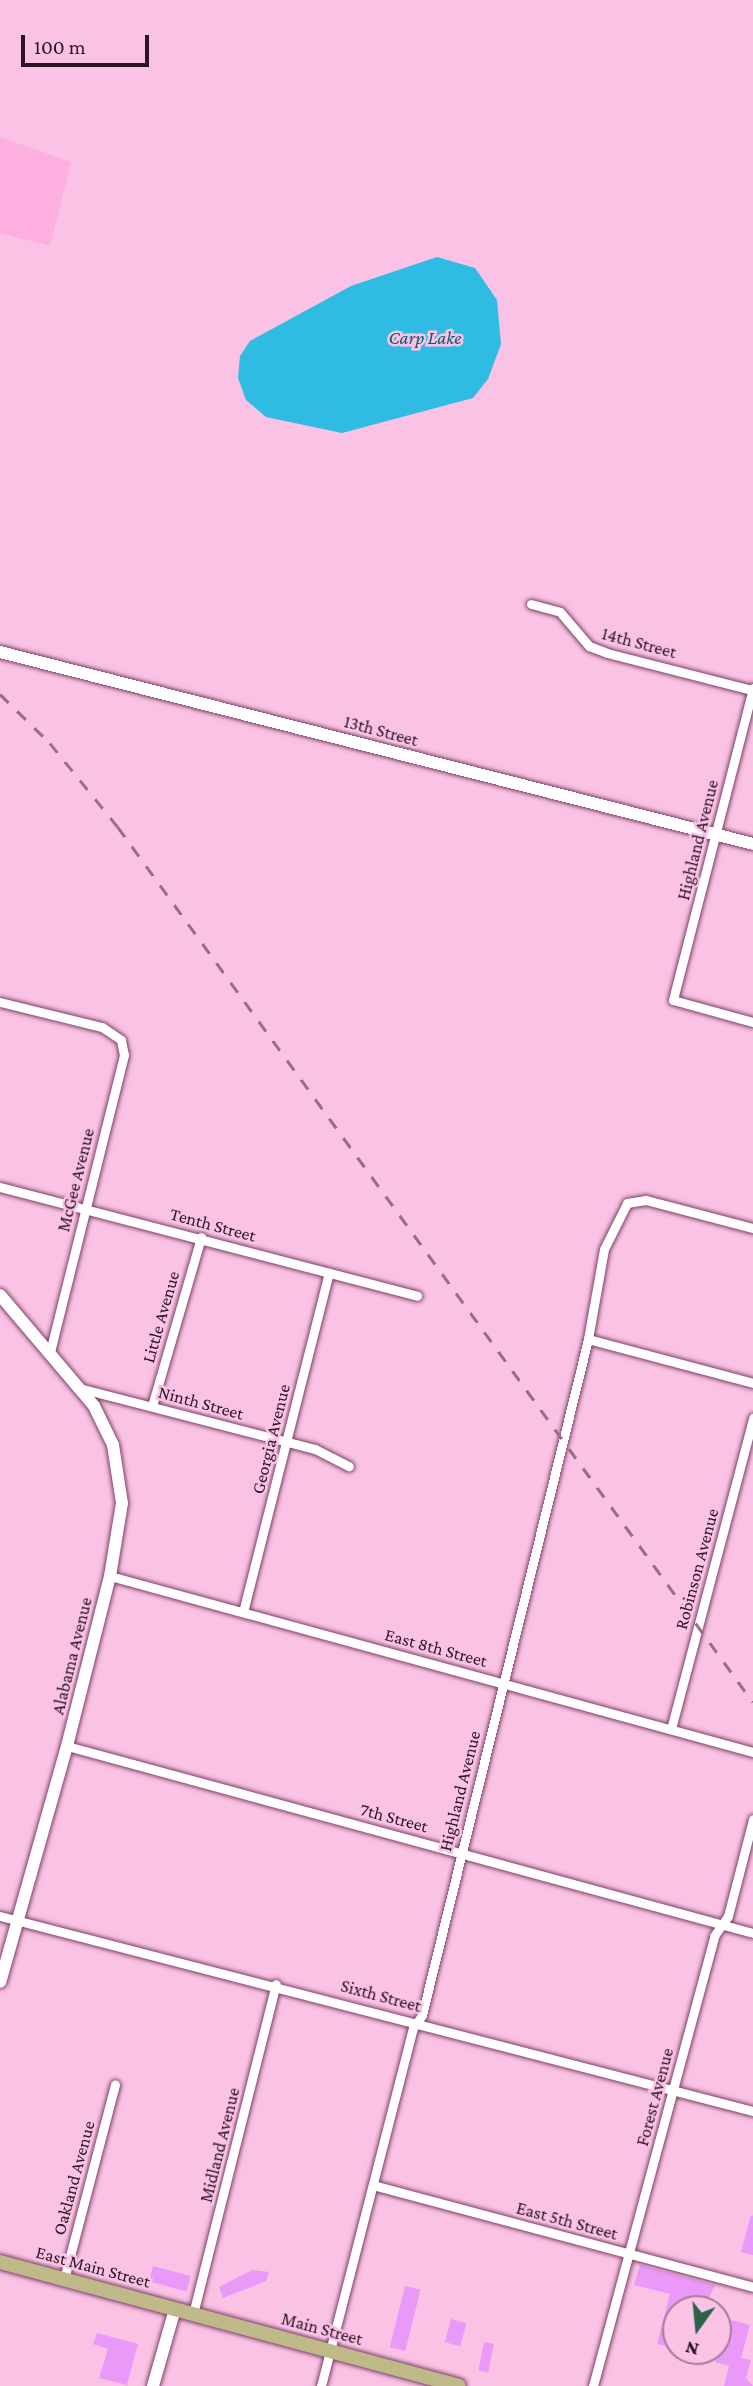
<!DOCTYPE html>
<html>
<head>
<meta charset="utf-8">
<style>
  body { margin:0 }
  #map { position:relative; width:753px; height:2386px; overflow:hidden; background:#fac2e4; font-family:"Crimson Pro",serif }
  div>[style] { position:absolute }
  .built>* { inset:0; background:#fdb0e0 }
  .water>* { inset:0; background:#2fbbe2 }
  .building>* { inset:0; background:#eb99f9; transform-origin:0 0 }
  .roads { filter:drop-shadow(0 0 2px #7d4168) drop-shadow(0 0 2px #7d4168) }
  .street>* { height:9px; margin:-4.5px; padding:0 4.5px; transform-origin:4.5px; border-radius:4.5px; background:#fff }
  .secondary>* { height:12px; margin:-6px; padding:0 6px; transform-origin:6px; border-radius:6px; background:#fff }
  .primary>* { height:14px; margin:-7px; padding:0 7px; transform-origin:7px; border-radius:7px; background:#bfb989 }
  .rail>* { height:2.5px; margin-top:-1.25px; transform-origin:0; background:repeating-linear-gradient(90deg,#976e88 0 12px,transparent 0 24px) }
  span { translate:-50% -50%; white-space:nowrap; text-align:center; line-height:1.15; -webkit-text-stroke:5px #fac2e4; paint-order:stroke }
  .street-label { font-size:18px; color:#2d1424 }
  .water-label { font-size:19px; color:#0f596e; font-style:italic }
  .north { position:absolute; left:662px; top:2295px; width:70px; height:70px; box-sizing:border-box; background:#fac2e4; border:2px solid #a87c97; border-radius:50%; rotate:195deg; font-size:19px; font-weight:700; line-height:28px; text-align:center; color:#2d1424 }
  .north::after { content:''; display:block; margin:auto; width:24px; height:32px; background:#2b6249; clip-path:polygon(50% 0,100% 100%,50% 72%,0 100%) }
  .scale { position:absolute; left:21px; top:35px; width:128px; height:32px; box-sizing:border-box; border:4px solid #2d1424; border-top:0; padding-left:9px; font-size:21px; line-height:24px; white-space:nowrap; color:#2d1424; -webkit-text-stroke:5px #fac2e4; paint-order:stroke }
</style>
</head>
<body>
<div id="map">
  <div class="built">
    <div style="clip-path:polygon(0 137px,71px 162px,50px 246px,0 233px)"></div>
  </div>
  <div class="water">
    <div style="clip-path:polygon(437px 257px,475px 268px,497px 300px,501px 344px,488px 379px,473px 398px,342px 433px,266px 417px,246px 400px,238px 378px,240px 356px,250px 341px,351px 286px)"></div>
  </div>
  <div class="building">
    <div style="clip-path:polygon(751px 2215px,753px 2216px,753px 2255px,741px 2252px)"></div>
    <div style="clip-path:polygon(640px 2265px,715px 2285px,704px 2309px,676px 2309px,674px 2348px,657px 2344px,670px 2294px,634px 2285px)"></div>
    <div style="left:153px;top:2266px;width:39px;height:16px;rotate:15deg"></div>
    <div style="clip-path:polygon(252px 2270px,269px 2272px,266px 2281px,223px 2298px,219px 2287px)"></div>
    <div style="left:405px;top:2286px;width:16px;height:63px;rotate:14deg"></div>
    <div style="left:451px;top:2319px;width:16px;height:24px;rotate:15deg"></div>
    <div style="clip-path:polygon(727px 2319px,750px 2325px,741px 2358px,751px 2360px,746px 2378px,753px 2386px,724px 2386px,729px 2366px,715px 2362px)"></div>
    <div style="clip-path:polygon(97px 2333px,138px 2344px,127px 2385px,99px 2378px,108px 2349px,93px 2344px)"></div>
    <div style="left:484px;top:2342px;width:10px;height:29px;rotate:11deg"></div>
  </div>
  <div class="roads">
    <div class="street">
      <div style="left:531px;top:604px;width:30px;rotate:15deg"></div>
      <div style="left:560px;top:612px;width:45px;rotate:49.5deg"></div>
      <div style="left:589px;top:646px;width:19px;rotate:21deg"></div>
      <div style="left:607px;top:653px;width:150px;rotate:14.3deg"></div>
      <div style="left:753px;top:688px;width:322px;rotate:104.4deg"></div>
      <div style="left:673px;top:1000px;width:83px;rotate:15.4deg"></div>
      <div style="left:0;top:1002px;width:105px;rotate:13.8deg"></div>
      <div style="left:102px;top:1027px;width:23px;rotate:34deg"></div>
      <div style="left:121px;top:1040px;width:15px;rotate:79deg"></div>
      <div style="left:124px;top:1055px;width:305px;rotate:104deg"></div>
      <div style="left:0;top:1187px;width:431px;rotate:14.6deg"></div>
      <div style="left:588px;top:1339px;width:171px;rotate:14.9deg"></div>
      <div style="left:83px;top:1389px;width:240px;rotate:14.5deg"></div>
      <div style="left:315px;top:1449px;width:38px;rotate:27deg"></div>
      <div style="left:152px;top:1406px;width:176px;rotate:-73.8deg"></div>
      <div style="left:110px;top:1576px;width:667px;rotate:15.31deg"></div>
      <div style="left:243px;top:1612px;width:350px;rotate:-75.8deg"></div>
      <div style="left:671px;top:1729px;width:322px;rotate:-75.2deg"></div>
      <div style="left:67px;top:1746px;width:711px;rotate:15.25deg"></div>
      <div style="left:0;top:1916px;width:778px;rotate:14.52deg"></div>
      <div style="left:373px;top:2185px;width:393px;rotate:15deg"></div>
      <div style="left:64px;top:2279px;width:201px;rotate:-75.3deg"></div>
      <div style="left:193px;top:2314px;width:340px;rotate:-75.9deg"></div>
      <div style="left:321px;top:2386px;width:370px;rotate:-75.6deg"></div>
      <div style="left:413px;top:2028px;width:16px;rotate:-55deg"></div>
      <div style="left:422px;top:2015px;width:696px;rotate:-76.2deg"></div>
      <div style="left:588px;top:1339px;width:91px;rotate:-79.9deg"></div>
      <div style="left:604px;top:1249px;width:51px;rotate:-63.4deg"></div>
      <div style="left:627px;top:1203px;width:19px;rotate:-9deg"></div>
      <div style="left:646px;top:1200px;width:111px;rotate:14.7deg"></div>
      <div style="left:593px;top:2386px;width:466px;rotate:-74.9deg"></div>
      <div style="left:714px;top:1936px;width:24px;rotate:-55deg"></div>
      <div style="left:728px;top:1916px;width:100px;rotate:-75.5deg"></div>
    </div>
    <div class="secondary">
      <div style="left:0;top:652px;width:777px;rotate:14.3deg"></div>
      <div style="left:0;top:1295px;width:145px;rotate:49.7deg"></div>
      <div style="left:94px;top:1406px;width:43px;rotate:64deg"></div>
      <div style="left:113px;top:1445px;width:59px;rotate:81.2deg"></div>
      <div style="left:122px;top:1503px;width:74px;rotate:99.3deg"></div>
      <div style="left:110px;top:1576px;width:175px;rotate:104.2deg"></div>
      <div style="left:67px;top:1746px;width:245px;rotate:105.8deg"></div>
      <div style="left:153px;top:2386px;width:80px;rotate:-74.1deg"></div>
    </div>
    <div class="primary">
      <div style="left:0;top:2262px;width:475px;rotate:15.1deg"></div>
    </div>
  </div>
  <div class="rail">
    <div style="left:0;top:694px;width:70px;rotate:44.4deg"></div>
    <div style="left:50px;top:743px;width:108px;rotate:51deg"></div>
    <div style="left:118px;top:827px;width:1081px;rotate:54.03deg"></div>
  </div>
  <div class="street-label">
    <span style="left:639px;top:643px;rotate:15deg">14th Street</span>
    <span style="left:381px;top:731px;rotate:15deg">13th Street</span>
    <span style="left:698px;top:840px;rotate:-76deg">Highland Avenue</span>
    <span style="left:76px;top:1180px;rotate:-76deg">McGee Avenue</span>
    <span style="left:213px;top:1225px;rotate:15deg">Tenth Street</span>
    <span style="left:161px;top:1317px;rotate:-74deg">Little Avenue</span>
    <span style="left:201px;top:1403px;rotate:15deg">Ninth Street</span>
    <span style="left:271px;top:1439px;rotate:-76deg">Georgia Avenue</span>
    <span style="left:697px;top:1569px;rotate:-75deg">Robinson Avenue</span>
    <span style="left:436px;top:1648px;rotate:15deg">East 8th Street</span>
    <span style="left:72px;top:1656px;rotate:-76deg">Alabama Avenue</span>
    <span style="left:460px;top:1791px;rotate:-76deg">Highland Avenue</span>
    <span style="left:394px;top:1818px;rotate:15deg">7th Street</span>
    <span style="left:381px;top:1996px;rotate:15deg">Sixth Street</span>
    <span style="left:655px;top:2097px;rotate:-75deg">Forest Avenue</span>
    <span style="left:220px;top:2145px;rotate:-76deg">Midland Avenue</span>
    <span style="left:74px;top:2178px;rotate:-75deg">Oakland Avenue</span>
    <span style="left:567px;top:2221px;rotate:15deg">East 5th Street</span>
    <span style="left:93px;top:2267px;rotate:15deg">East Main Street</span>
    <span style="left:322px;top:2329px;rotate:15deg">Main Street</span>
  </div>
  <div class="water-label">
    <span style="left:425px;top:338px">Carp Lake</span>
  </div>
  <div class="north">N</div>
  <div class="scale">100 m</div>
</div>
</body>
</html>
